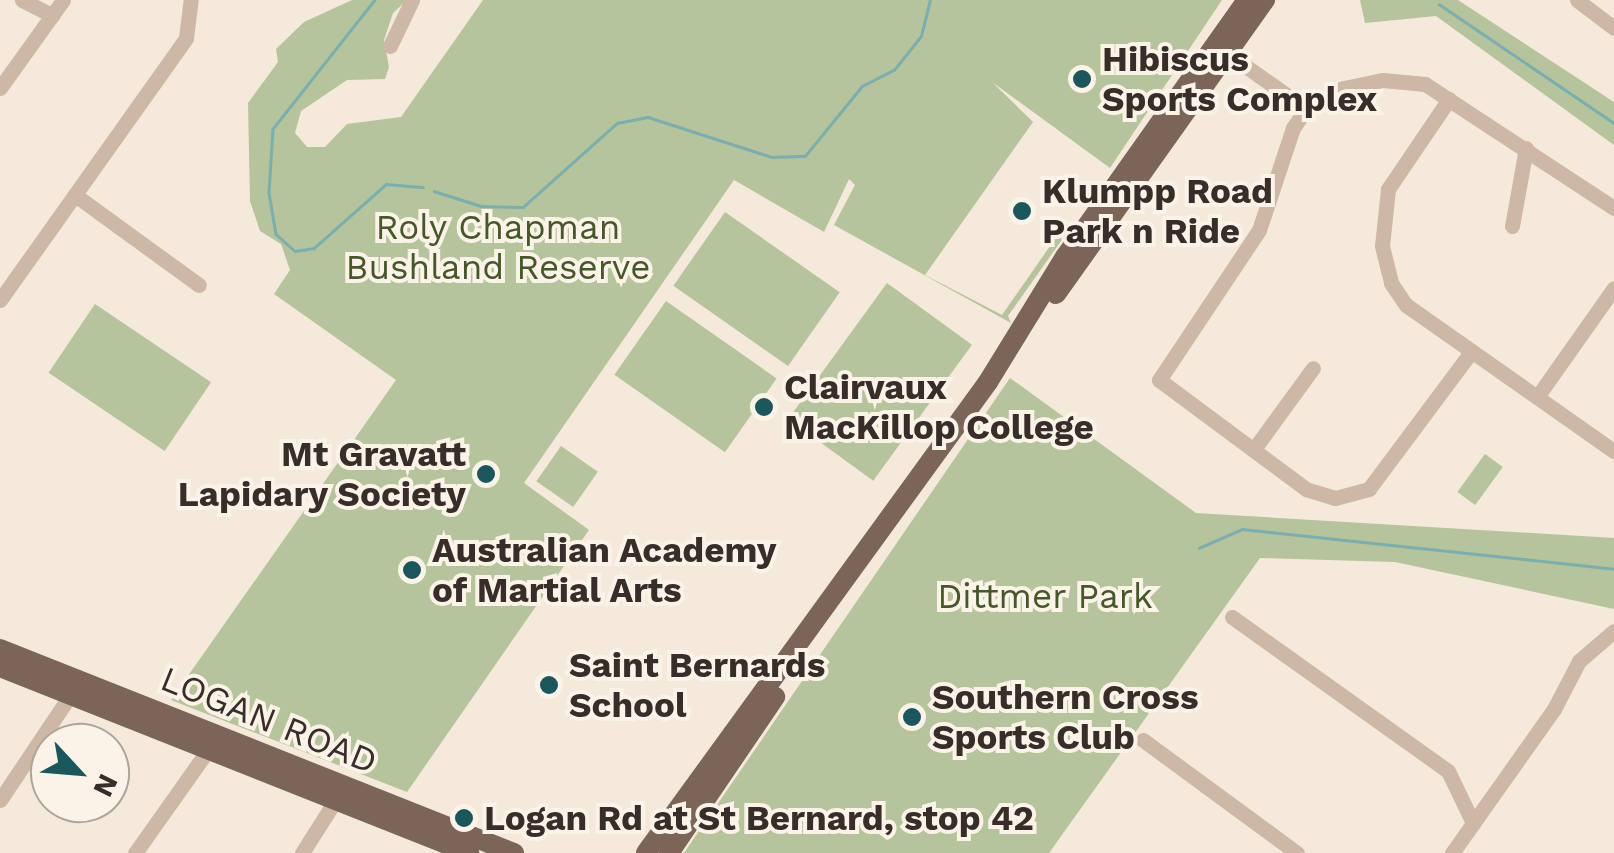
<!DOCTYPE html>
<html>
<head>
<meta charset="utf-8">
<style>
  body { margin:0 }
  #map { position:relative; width:1614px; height:853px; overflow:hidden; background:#f4e9db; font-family:"Work Sans",sans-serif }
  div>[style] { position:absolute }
  .green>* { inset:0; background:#b5c49a; transform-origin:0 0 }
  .stream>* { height:2.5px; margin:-1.25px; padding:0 1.25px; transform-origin:1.25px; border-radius:1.25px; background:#78afb3 }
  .minor>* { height:15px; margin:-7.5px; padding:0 7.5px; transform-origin:7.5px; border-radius:7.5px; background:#cdb8a6 }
  .major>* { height:20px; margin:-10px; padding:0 10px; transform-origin:10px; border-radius:10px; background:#7b6458 }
  .dots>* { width:28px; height:28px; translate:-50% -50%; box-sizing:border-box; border:5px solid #fbf3e8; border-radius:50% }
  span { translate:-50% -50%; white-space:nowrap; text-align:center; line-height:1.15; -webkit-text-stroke:8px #fbf3e8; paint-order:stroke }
  .poi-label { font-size:35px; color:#382d28; font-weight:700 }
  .left { translate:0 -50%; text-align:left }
  .right { translate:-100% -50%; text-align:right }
  .park-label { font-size:35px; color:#465829 }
  .street-label { font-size:35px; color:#382d28 }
  .north { position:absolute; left:30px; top:723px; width:100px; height:100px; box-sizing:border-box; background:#fbf3e8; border:2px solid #ada49b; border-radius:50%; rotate:116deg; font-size:28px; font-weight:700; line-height:40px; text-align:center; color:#382d28 }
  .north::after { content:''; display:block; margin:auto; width:35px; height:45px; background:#1a575d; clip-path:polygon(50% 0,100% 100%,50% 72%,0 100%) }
</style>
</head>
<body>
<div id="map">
  <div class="green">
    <div style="clip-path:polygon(352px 0,407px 0,393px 13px,384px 40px,389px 67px,385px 79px,347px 80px,301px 111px,295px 133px,307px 147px,325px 147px,347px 124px,401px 117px,483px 0,1222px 0,1110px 168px,992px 82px,1033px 122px,925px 275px,1002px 315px,1064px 226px,1061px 241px,1008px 316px,1011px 323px,834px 225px,855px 185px,849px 179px,824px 232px,734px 180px,524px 483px,589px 530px,407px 792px,171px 700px,396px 380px,274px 294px,290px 270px,281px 244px,260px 231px,250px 201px,248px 103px,278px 62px,276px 49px,304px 22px)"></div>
    <div style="clip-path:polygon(1360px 0,1458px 0,1614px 102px,1614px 145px,1436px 16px,1365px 23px)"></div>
    <div style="left:725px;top:212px;width:140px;height:90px;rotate:35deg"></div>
    <div style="left:887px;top:283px;width:105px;height:168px;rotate:36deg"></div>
    <div style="left:666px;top:301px;width:135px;height:90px;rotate:35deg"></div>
    <div style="left:95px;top:304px;width:140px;height:83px;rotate:34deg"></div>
    <div style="clip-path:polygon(1010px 378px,1196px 513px,1614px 538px,1614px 609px,1395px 562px,1260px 558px,1049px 853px,684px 853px)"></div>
    <div style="left:561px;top:446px;width:45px;height:43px;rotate:35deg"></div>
    <div style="left:1485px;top:454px;width:22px;height:47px;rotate:36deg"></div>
  </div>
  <div class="stream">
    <div style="left:375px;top:0;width:164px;rotate:128.3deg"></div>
    <div style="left:273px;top:129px;width:64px;rotate:93.6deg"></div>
    <div style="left:269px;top:193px;width:42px;rotate:80.3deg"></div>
    <div style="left:276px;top:234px;width:25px;rotate:42deg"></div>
    <div style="left:295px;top:251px;width:19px;rotate:-9deg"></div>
    <div style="left:314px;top:248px;width:96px;rotate:-41.6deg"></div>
    <div style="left:386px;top:184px;width:37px;rotate:5deg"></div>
    <div style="left:1439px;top:4px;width:212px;rotate:34.2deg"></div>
    <div style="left:434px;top:191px;width:49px;rotate:17.7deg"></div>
    <div style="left:481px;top:206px;width:42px;rotate:1.4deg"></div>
    <div style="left:523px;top:207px;width:126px;rotate:-41.8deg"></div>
    <div style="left:617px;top:123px;width:32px;rotate:-11deg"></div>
    <div style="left:648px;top:117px;width:130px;rotate:17.9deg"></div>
    <div style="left:772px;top:157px;width:33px;rotate:-2deg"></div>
    <div style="left:805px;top:156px;width:90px;rotate:-50.8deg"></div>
    <div style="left:862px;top:86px;width:36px;rotate:-27deg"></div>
    <div style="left:894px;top:70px;width:43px;rotate:-51.5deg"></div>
    <div style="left:921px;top:36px;width:37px;rotate:-76deg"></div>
    <div style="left:1199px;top:548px;width:47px;rotate:-23.8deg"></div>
    <div style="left:1242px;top:529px;width:374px;rotate:6.1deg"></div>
  </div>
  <div class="minor">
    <div style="left:22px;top:0;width:34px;rotate:27deg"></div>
    <div style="left:1577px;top:0;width:46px;rotate:37.1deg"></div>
    <div style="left:390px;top:46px;width:51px;rotate:-64.4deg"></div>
    <div style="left:1220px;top:48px;width:105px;rotate:35.3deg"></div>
    <div style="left:0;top:88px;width:108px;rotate:-54.4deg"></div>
    <div style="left:1449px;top:99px;width:109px;rotate:124.1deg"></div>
    <div style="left:1388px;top:189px;width:57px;rotate:96deg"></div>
    <div style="left:1382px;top:246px;width:38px;rotate:76deg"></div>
    <div style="left:1391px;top:283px;width:27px;rotate:56deg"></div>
    <div style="left:1406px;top:305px;width:254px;rotate:35.1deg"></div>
    <div style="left:75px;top:195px;width:153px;rotate:36deg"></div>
    <div style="left:1512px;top:226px;width:79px;rotate:-79.8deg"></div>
    <div style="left:0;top:300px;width:321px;rotate:-54.6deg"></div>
    <div style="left:186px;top:38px;width:38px;rotate:-83deg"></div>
    <div style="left:1471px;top:352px;width:171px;rotate:126.7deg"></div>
    <div style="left:1369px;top:489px;width:35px;rotate:165deg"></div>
    <div style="left:1335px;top:498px;width:30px;rotate:-163deg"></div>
    <div style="left:1306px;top:489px;width:183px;rotate:-143.4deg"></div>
    <div style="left:1159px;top:380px;width:180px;rotate:-56.3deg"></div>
    <div style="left:1259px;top:230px;width:108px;rotate:-71.6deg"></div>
    <div style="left:1293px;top:128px;width:23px;rotate:-56deg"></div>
    <div style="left:1306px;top:109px;width:39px;rotate:-31deg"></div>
    <div style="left:1339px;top:89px;width:45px;rotate:-11.6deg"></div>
    <div style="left:1383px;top:80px;width:42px;rotate:5.4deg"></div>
    <div style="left:1425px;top:84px;width:226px;rotate:33.3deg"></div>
    <div style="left:1537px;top:397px;width:133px;rotate:-54.8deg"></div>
    <div style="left:1254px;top:449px;width:100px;rotate:-53.9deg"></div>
    <div style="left:1232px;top:617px;width:265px;rotate:35.5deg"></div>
    <div style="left:1448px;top:771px;width:58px;rotate:64.3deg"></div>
    <div style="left:1143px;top:740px;width:191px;rotate:36.3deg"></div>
    <div style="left:0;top:800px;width:135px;rotate:-56.2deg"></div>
    <div style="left:135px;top:853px;width:126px;rotate:-54.7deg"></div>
    <div style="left:302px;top:853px;width:71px;rotate:-57.7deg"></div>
    <div style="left:1452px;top:853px;width:176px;rotate:-54.7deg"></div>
    <div style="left:1554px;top:709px;width:54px;rotate:-62.5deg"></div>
    <div style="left:1579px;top:661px;width:46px;rotate:-40.6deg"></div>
  </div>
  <div class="major">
    <div style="left:1056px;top:294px;width:361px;rotate:-54.6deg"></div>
    <div style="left:0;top:649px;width:553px;rotate:21.65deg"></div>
    <div style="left:0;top:667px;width:505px;rotate:21.63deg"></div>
    <div style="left:646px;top:853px;width:582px;rotate:-54.02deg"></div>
    <div style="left:988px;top:382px;width:147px;rotate:-58.4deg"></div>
    <div style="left:1065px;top:257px;width:315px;rotate:-54.7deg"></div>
    <div style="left:669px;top:853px;width:189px;rotate:-55.8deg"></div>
  </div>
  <div class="dots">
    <div style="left:1082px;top:79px;background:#1a575d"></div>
    <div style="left:1022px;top:211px;background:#1a575d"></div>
    <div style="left:764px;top:407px;background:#1a575d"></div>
    <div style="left:486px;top:474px;background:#1a575d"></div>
    <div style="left:412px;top:570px;background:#1a575d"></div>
    <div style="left:549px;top:685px;background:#1a575d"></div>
    <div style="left:912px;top:717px;background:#1a575d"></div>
    <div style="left:464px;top:818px;background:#1a575d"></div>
  </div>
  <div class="poi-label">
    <span class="left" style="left:1102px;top:79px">Hibiscus<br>Sports Complex</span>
    <span class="left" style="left:1042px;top:211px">Klumpp Road<br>Park n Ride</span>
    <span class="left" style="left:784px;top:407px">Clairvaux<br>MacKillop College</span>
    <span class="right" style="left:466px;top:474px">Mt Gravatt<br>Lapidary Society</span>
    <span class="left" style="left:432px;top:570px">Australian Academy<br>of Martial Arts</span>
    <span class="left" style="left:569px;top:685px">Saint Bernards<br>School</span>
    <span class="left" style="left:932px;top:717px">Southern Cross<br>Sports Club</span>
    <span class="left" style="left:484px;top:818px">Logan Rd at St Bernard, stop 42</span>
  </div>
  <div class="park-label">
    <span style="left:498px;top:247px">Roly Chapman<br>Bushland Reserve</span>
    <span style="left:1045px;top:596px">Dittmer Park</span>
  </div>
  <div class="street-label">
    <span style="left:269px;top:720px;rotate:22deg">LOGAN ROAD</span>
  </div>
  <div class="north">N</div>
</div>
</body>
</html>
